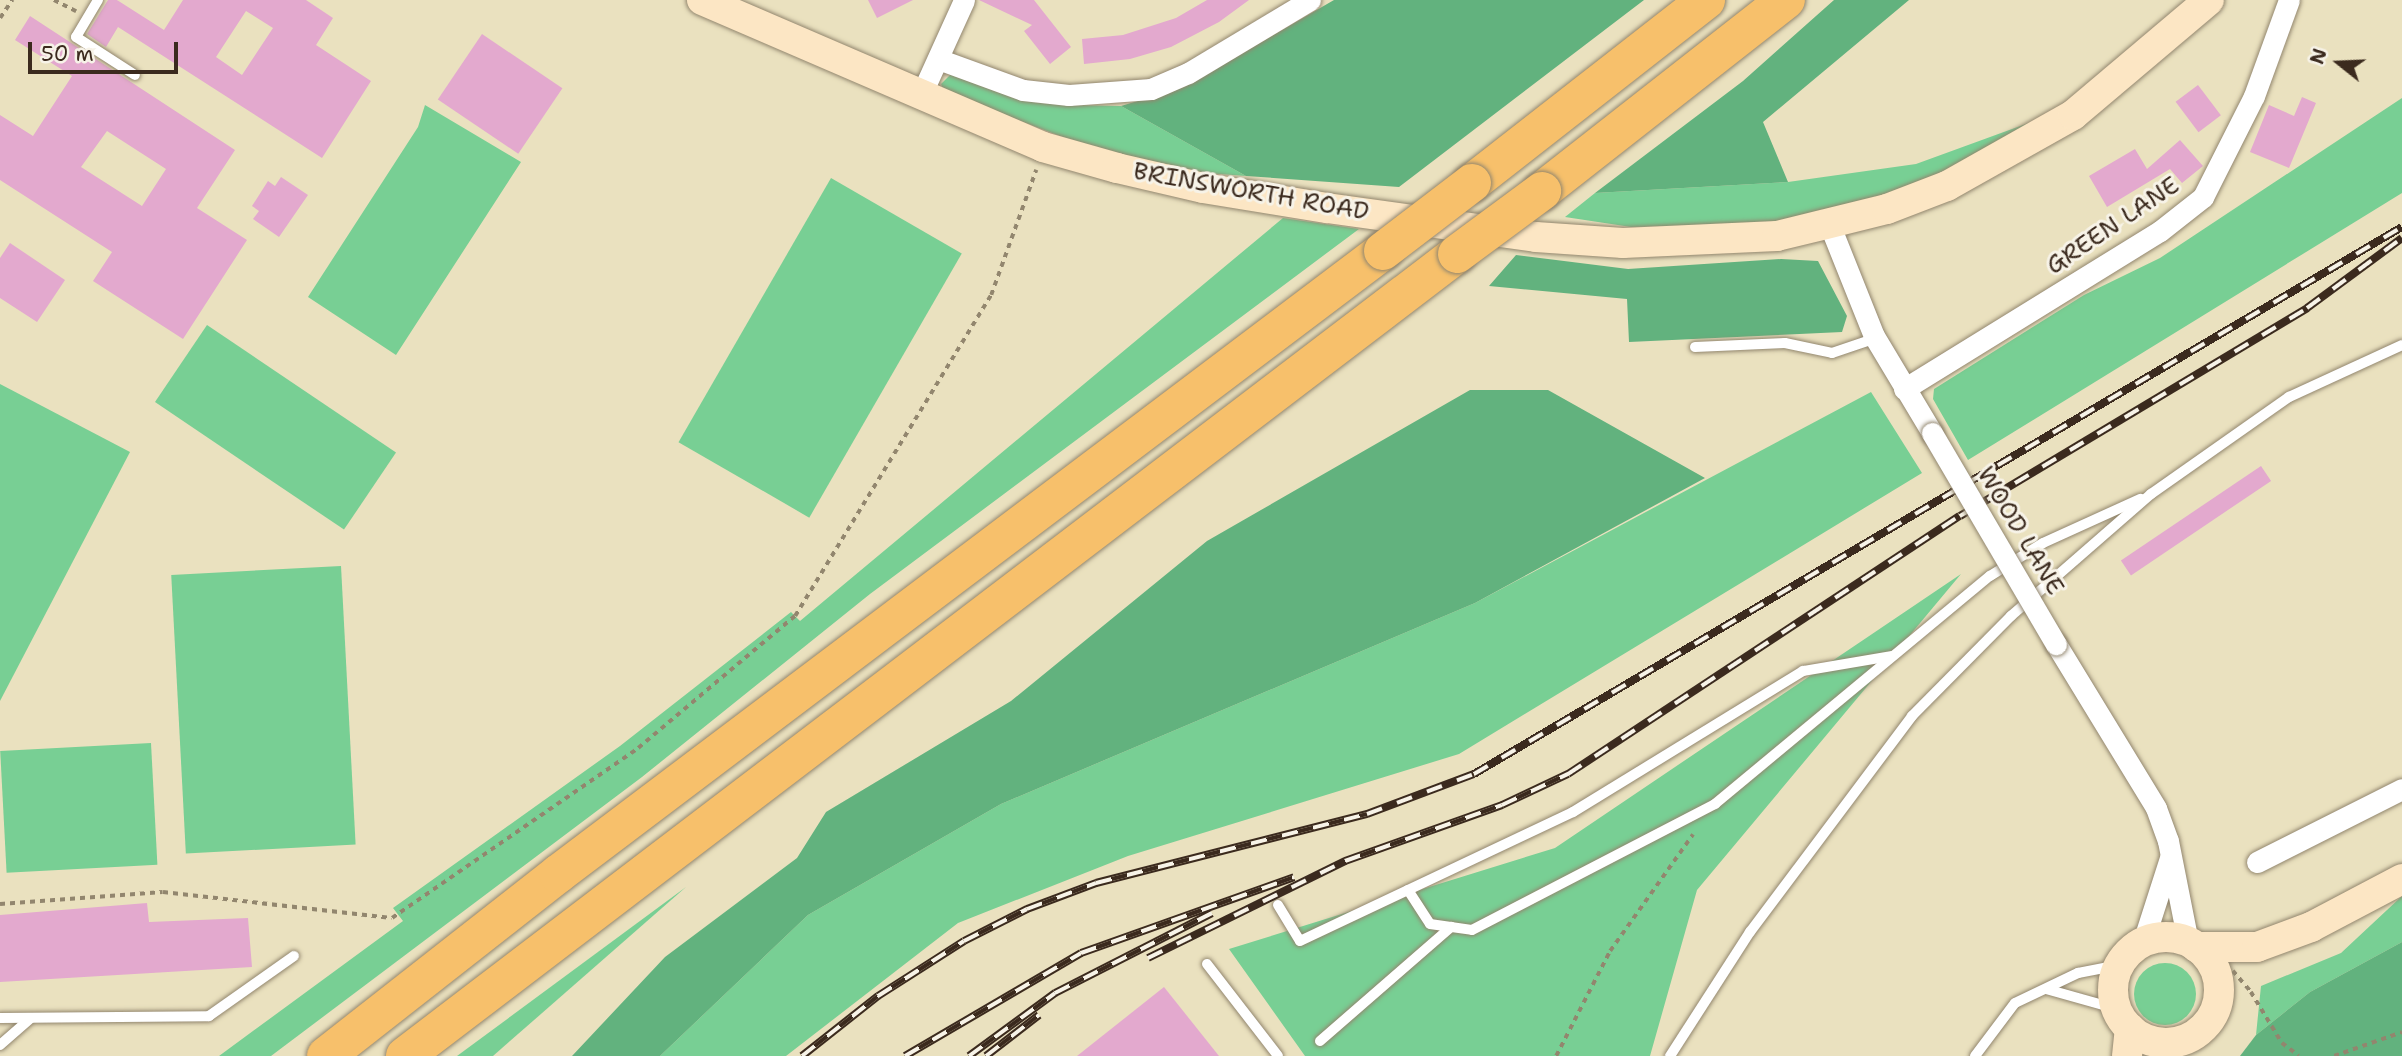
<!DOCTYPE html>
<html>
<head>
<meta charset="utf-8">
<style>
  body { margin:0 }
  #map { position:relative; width:2402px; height:1056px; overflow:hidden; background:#eae1bf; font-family:"Shantell Sans",sans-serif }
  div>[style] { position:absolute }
  .green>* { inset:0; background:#78cf94; transform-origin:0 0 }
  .round { border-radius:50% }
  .forest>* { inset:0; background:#62b27e }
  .building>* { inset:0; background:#e3a9ce; transform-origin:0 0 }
  .path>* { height:3.5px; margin-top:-1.75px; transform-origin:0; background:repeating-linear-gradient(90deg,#92866e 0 5px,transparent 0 10px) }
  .roads { filter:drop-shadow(0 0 2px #92866e) drop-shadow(0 0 2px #92866e) }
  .lane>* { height:10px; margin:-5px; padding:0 5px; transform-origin:5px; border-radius:5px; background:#fff }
  .street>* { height:21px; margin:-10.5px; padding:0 10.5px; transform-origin:10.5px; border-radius:10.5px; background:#fff }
  .secondary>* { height:30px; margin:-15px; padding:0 15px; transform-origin:15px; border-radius:15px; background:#fce6c4 }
  .secondary>.ring { margin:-15px; padding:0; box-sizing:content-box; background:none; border:30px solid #fce6c4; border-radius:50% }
  .highway>* { height:38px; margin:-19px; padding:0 19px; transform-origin:19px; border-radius:19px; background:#f7c06b }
  .rail>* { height:8px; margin-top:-4px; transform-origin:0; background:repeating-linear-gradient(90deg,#f7f3e8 0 16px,#3b2a1e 0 32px); box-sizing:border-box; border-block:2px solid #3b2a1e }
  .bridges { filter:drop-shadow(0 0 2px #92866e) drop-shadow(0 0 2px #92866e) }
  .street-bridge>* { height:21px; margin:-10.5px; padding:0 10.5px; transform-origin:10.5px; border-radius:10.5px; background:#fff }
  .highway-bridge>* { height:38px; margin:-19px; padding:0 19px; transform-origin:19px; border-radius:19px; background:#f7c06b }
  span { translate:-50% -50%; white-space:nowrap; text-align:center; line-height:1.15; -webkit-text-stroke:6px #f7f3e8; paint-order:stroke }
  .street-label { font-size:24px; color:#3b2a1e }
  .north { position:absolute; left:2304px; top:28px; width:70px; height:70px; -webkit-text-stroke:5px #f7f3e8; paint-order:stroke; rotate:288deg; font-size:19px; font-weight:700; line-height:28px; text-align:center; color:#3b2a1e }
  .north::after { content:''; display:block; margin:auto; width:24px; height:32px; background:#3b2a1e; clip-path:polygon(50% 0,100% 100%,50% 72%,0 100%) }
  .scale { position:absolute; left:28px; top:42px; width:150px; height:32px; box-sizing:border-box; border:4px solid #3b2a1e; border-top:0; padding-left:9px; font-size:21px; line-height:24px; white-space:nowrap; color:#3b2a1e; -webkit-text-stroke:5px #f7f3e8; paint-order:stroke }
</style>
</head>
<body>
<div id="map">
  <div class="green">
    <div style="clip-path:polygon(952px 73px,1027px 98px,1069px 105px,1121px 106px,1246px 176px,1179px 171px,1084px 145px,944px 92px,941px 84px)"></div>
    <div style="clip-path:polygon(2402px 98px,2402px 193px,1968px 460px,1933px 399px,1934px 389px,2084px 295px,2160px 258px)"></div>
    <div style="clip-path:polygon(425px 105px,521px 162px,396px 355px,308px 297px,418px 127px)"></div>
    <div style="clip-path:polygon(2059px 112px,1993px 151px,1871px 206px,1775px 224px,1631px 227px,1565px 217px,1595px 193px,1788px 182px,1916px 164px)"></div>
    <div style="left:831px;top:178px;width:151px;height:305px;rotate:30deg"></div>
    <div style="clip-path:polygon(1283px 218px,1359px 229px,870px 594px,642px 777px,271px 1056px,219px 1056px,403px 921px,393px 908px,620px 746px,791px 612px,800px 621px)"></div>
    <div style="left:207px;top:325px;width:228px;height:93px;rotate:34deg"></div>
    <div style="clip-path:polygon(0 384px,130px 452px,0 701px)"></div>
    <div style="clip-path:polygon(1871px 392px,1922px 473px,1459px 754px,1128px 856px,958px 923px,786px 1056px,660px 1056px,808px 915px,1001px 804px,1475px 603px)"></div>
    <div style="left:341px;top:566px;width:279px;height:170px;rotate:87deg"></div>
    <div style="clip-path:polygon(1961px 574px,1697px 890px,1650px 1056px,1305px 1056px,1229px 949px,1555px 848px)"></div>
    <div style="left:151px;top:743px;width:122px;height:151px;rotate:87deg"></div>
    <div style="clip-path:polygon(686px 887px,493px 1056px,457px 1056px)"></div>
    <div style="clip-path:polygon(2402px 896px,2402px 942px,2310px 992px,2256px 1035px,2261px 986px,2341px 953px)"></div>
    <div class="round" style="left:2134px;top:963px;width:62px;height:62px"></div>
  </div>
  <div class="forest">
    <div style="clip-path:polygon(1334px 0,1644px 0,1399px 187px,1246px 176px,1121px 106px,1184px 87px)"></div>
    <div style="clip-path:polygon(1834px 0,1909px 0,1763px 122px,1788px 182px,1595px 193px,1743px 81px)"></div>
    <div style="clip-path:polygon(1516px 255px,1628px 269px,1781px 259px,1818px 261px,1847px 316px,1842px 332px,1629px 342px,1627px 299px,1489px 286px)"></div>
    <div style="clip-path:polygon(1470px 390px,1548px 390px,1705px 478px,1475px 603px,1001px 804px,808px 915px,660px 1056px,572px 1056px,665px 957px,797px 858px,826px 812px,1011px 701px,1207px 541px)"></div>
    <div style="clip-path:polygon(2402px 942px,2402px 1056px,2240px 1056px,2256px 1035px,2310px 992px)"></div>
  </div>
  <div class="building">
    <div style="clip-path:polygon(evenodd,108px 0,117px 0,164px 30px,183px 0,306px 0,333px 18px,316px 45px,371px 81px,322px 158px,118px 27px,106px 47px,87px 34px,108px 0,246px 11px,273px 28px,242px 75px,216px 57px,246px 11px)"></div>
    <div style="clip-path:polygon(868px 0,913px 0,877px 18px)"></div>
    <div style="clip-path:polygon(979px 0,1034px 0,1071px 47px,1050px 64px,1024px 31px,1032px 25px)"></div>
    <div style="clip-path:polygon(1207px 0,1249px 0,1219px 22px,1171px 47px,1130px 59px,1084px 64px,1082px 39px,1123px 35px,1176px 18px)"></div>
    <div style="clip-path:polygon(evenodd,30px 16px,235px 150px,197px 208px,247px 240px,183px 339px,93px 281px,112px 252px,0 180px,0 115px,33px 136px,72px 76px,15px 40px,30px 16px,107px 131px,166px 169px,142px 206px,81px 167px,107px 131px)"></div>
    <div style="left:482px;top:34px;width:97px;height:79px;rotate:34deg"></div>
    <div style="left:2198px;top:85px;width:38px;height:28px;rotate:53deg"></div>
    <div style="clip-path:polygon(2302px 97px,2316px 103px,2289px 168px,2250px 152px,2269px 105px,2294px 116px)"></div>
    <div style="clip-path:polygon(2180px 140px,2203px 166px,2182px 183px,2170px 169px,2107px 207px,2089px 176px,2135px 149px,2147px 169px)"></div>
    <div style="clip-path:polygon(281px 177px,308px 195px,279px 237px,253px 219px,259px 211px,252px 206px,268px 181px,275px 186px)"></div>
    <div style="clip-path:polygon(10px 243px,65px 280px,37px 322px,0 298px,0 258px)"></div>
    <div style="left:2261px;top:466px;width:18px;height:169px;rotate:56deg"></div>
    <div style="clip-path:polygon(147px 903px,149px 922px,248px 918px,252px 967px,0 982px,0 915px)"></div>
    <div style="clip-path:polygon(1164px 987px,1219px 1056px,1077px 1056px)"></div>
  </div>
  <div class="path">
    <div style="left:54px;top:0;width:25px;rotate:27deg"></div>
    <div style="left:0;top:18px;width:22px;rotate:-56deg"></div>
    <div style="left:0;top:904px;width:163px;rotate:-4.2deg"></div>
    <div style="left:163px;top:892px;width:230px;rotate:6.5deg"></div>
    <div style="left:392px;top:918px;width:299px;rotate:-34.6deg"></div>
    <div style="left:638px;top:748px;width:205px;rotate:-40.1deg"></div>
    <div style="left:795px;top:616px;width:376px;rotate:-58.6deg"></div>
    <div style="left:991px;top:295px;width:133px;rotate:-70.2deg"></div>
    <div style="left:2233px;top:971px;width:28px;rotate:49deg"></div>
    <div style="left:2251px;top:992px;width:60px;rotate:58.7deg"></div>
    <div style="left:2282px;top:1043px;width:21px;rotate:37deg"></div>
    <div style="left:1556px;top:1056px;width:118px;rotate:-62.8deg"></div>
    <div style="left:1610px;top:951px;width:143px;rotate:-54.6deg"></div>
    <div style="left:2334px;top:1056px;width:72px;rotate:-19.4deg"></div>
  </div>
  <div class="roads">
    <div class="lane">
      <div style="left:98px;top:0;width:43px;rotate:120.7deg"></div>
      <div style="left:76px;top:37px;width:70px;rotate:32.8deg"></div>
      <div style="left:1695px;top:347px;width:90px;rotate:-2.5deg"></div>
      <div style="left:1785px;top:343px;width:48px;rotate:12deg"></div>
      <div style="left:1832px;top:353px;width:46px;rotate:-18.8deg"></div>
      <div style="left:1408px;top:890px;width:40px;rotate:57.1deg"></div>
      <div style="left:1430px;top:924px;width:42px;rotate:8.1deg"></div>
      <div style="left:1472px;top:930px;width:274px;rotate:-27.4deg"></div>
      <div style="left:1715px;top:804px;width:357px;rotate:-39.7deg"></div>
      <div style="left:1990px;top:576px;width:62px;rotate:-31.9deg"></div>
      <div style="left:2043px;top:543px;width:107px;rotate:-24.4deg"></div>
      <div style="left:1278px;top:905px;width:42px;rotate:58.6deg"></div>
      <div style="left:1300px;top:941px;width:302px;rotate:-25.3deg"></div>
      <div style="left:1573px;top:812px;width:270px;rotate:-31.5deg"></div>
      <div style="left:1803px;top:671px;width:90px;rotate:-9.6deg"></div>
      <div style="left:1207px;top:964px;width:116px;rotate:52.3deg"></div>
      <div style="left:2046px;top:989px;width:74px;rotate:15.7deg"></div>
      <div style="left:0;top:1018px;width:209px;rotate:-0.5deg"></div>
      <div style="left:209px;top:1016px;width:104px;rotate:-35.2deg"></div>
      <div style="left:1320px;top:1041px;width:174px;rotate:-41deg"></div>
      <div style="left:0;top:1045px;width:41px;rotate:-41.1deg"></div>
      <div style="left:1670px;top:1056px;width:148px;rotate:-57.2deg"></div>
      <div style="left:1750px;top:932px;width:270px;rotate:-53.1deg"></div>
      <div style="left:1912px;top:716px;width:141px;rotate:-45.3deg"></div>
      <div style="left:2011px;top:616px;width:186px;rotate:-41.1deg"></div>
      <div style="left:2151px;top:494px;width:169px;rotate:-35.1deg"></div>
      <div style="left:2289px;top:397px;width:124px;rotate:-24.7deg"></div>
      <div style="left:1975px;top:1056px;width:66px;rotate:-53deg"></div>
      <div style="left:2015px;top:1003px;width:70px;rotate:-25.5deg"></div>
      <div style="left:2078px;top:973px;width:42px;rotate:-11deg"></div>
    </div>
    <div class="street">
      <div style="left:938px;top:59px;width:90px;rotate:20deg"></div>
      <div style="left:1023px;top:90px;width:46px;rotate:6.2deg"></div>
      <div style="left:1069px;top:95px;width:82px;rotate:-4.2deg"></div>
      <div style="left:1151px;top:89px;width:40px;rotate:-23.4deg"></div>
      <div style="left:1188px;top:73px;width:142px;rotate:-30.9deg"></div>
      <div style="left:921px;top:95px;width:104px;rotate:-65.6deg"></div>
      <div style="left:1830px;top:226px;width:118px;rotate:68.2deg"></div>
      <div style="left:1874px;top:336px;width:113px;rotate:59.1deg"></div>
      <div style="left:1904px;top:389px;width:301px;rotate:-31.7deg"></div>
      <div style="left:2160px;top:231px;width:55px;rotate:-38.3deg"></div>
      <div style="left:2203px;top:197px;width:113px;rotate:-63.2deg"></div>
      <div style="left:2254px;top:96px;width:102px;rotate:-70deg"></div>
      <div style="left:2056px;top:644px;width:192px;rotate:58.6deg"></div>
      <div style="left:2156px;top:808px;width:35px;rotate:70deg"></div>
      <div style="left:2168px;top:841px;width:103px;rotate:78.8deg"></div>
      <div style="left:2257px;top:862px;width:162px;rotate:-26.7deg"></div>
      <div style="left:2143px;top:942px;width:88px;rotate:-72.2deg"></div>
    </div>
    <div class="secondary">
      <div style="left:702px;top:0;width:371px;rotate:23.3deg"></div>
      <div style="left:1043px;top:147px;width:77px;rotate:15.8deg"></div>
      <div style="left:1117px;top:168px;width:88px;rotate:13.1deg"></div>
      <div style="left:1203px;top:188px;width:126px;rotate:9.2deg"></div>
      <div style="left:1327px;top:208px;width:211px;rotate:7.9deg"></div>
      <div style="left:1536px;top:237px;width:87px;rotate:3.9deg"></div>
      <div style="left:1623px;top:243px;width:154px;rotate:-2.6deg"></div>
      <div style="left:1777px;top:236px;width:113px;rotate:-13.8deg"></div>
      <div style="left:1887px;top:209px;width:64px;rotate:-21deg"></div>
      <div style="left:1947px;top:186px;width:145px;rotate:-29.4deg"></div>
      <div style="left:2073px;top:115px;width:178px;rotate:-40.2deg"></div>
      <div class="ring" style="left:2113px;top:937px;width:76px;height:76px"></div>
      <div style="left:2196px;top:947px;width:61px"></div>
      <div style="left:2257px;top:947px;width:58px;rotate:-20.3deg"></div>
      <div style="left:2311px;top:927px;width:103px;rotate:-27.8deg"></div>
      <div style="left:2127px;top:1056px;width:28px;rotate:-84deg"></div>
    </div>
    <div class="highway">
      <div style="left:1472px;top:183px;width:297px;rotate:-38deg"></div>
      <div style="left:1542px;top:191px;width:310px;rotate:-38.1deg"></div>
      <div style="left:326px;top:1056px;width:295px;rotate:-38.1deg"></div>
      <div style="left:558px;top:874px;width:1034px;rotate:-37.06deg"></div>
      <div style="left:405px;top:1056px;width:1323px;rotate:-37.32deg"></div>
    </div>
  </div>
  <div class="rail">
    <div style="left:1148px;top:958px;width:220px;rotate:-26.2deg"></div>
    <div style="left:1345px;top:861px;width:167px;rotate:-19.6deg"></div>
    <div style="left:1502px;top:805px;width:73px;rotate:-25.2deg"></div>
    <div style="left:1568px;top:774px;width:469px;rotate:-33.4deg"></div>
    <div style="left:1960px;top:516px;width:405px;rotate:-30.9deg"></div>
    <div style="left:2307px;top:308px;width:118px;rotate:-36.4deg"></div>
    <div style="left:802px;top:1056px;width:97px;rotate:-38.3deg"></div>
    <div style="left:878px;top:996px;width:102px;rotate:-32.6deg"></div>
    <div style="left:964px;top:941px;width:71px;rotate:-26.9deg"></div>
    <div style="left:1027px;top:909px;width:74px;rotate:-20.6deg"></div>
    <div style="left:1096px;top:883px;width:280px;rotate:-14.3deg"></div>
    <div style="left:1367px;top:814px;width:114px;rotate:-20.5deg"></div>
    <div style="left:1474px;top:774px;width:1077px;rotate:-30.52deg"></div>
    <div style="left:905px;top:1056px;width:204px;rotate:-30.3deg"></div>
    <div style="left:1081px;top:953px;width:226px;rotate:-19.6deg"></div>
    <div style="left:969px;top:1056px;width:107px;rotate:-36.2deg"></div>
    <div style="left:1055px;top:993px;width:176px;rotate:-27deg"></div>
    <div style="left:986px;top:1056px;width:67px;rotate:-37.7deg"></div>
  </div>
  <div class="bridges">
    <div class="street-bridge">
      <div style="left:1932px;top:433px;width:245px;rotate:59.6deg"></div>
    </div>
    <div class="highway-bridge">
      <div style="left:1383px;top:251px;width:112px;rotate:-37.4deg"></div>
      <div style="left:1457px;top:254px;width:106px;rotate:-36.5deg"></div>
    </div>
  </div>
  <div class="street-label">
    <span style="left:1251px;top:192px;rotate:10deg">BRINSWORTH ROAD</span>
    <span style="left:2113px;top:226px;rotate:-34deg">GREEN LANE</span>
    <span style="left:2020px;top:531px;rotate:59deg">WOOD LANE</span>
  </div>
  <div class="north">N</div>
  <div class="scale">50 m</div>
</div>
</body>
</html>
